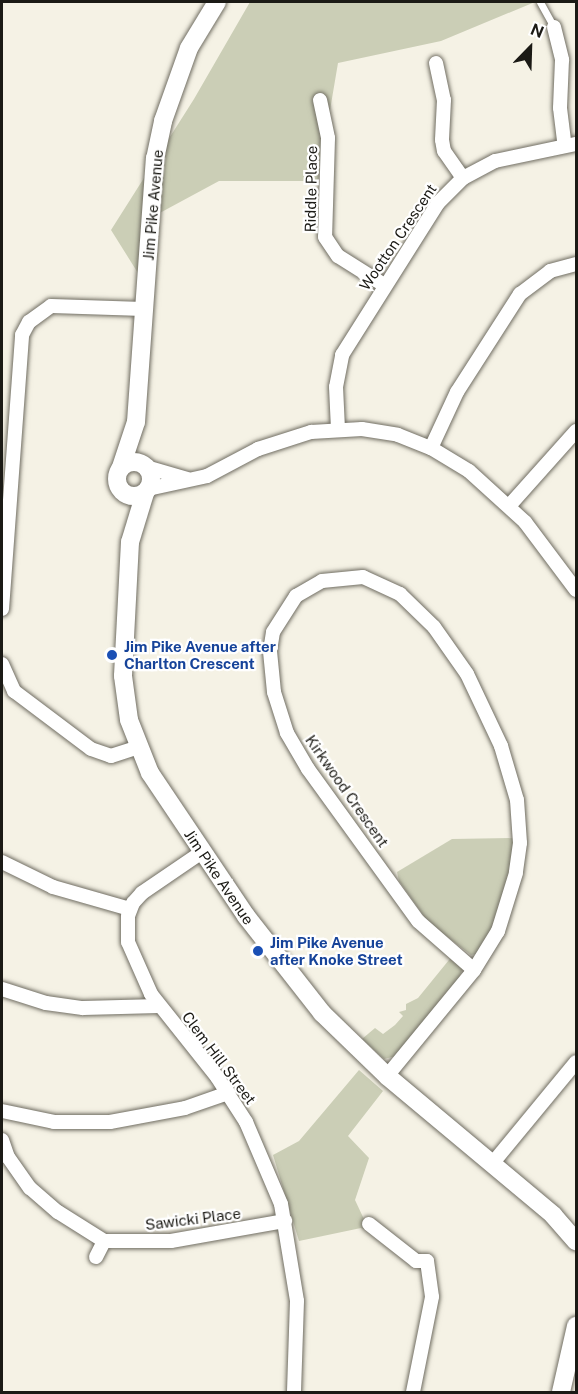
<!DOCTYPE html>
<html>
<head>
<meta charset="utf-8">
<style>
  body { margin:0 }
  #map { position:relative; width:578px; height:1394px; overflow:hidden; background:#f5f2e5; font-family:"Public Sans",sans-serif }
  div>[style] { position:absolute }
  .green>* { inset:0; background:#cbceb6 }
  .roads { filter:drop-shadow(0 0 2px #706d62) drop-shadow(0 0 2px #706d62) }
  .lane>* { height:7px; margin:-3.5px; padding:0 3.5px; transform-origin:3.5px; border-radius:3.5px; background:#fff }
  .street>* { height:14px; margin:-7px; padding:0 7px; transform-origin:7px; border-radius:7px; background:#fff }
  .secondary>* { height:18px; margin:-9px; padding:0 9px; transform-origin:9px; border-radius:9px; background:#fff }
  .secondary>.ring { margin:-9px; padding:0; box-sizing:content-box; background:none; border:18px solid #fff; border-radius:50% }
  .dots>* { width:16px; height:16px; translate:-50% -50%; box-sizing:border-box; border:3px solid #fff; border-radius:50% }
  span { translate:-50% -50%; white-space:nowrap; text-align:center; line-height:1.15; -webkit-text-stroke:4.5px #fff; paint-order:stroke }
  .street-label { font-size:15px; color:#1b1a15 }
  .transit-label { font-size:15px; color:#164399; font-weight:700 }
  .left { translate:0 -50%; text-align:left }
  .frame { position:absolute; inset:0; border:3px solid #1b1a15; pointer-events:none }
  .north { position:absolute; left:500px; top:18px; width:60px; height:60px; -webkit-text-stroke:4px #fff; paint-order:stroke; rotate:23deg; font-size:16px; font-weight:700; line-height:24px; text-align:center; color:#1b1a15 }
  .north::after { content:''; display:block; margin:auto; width:21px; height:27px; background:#1b1a15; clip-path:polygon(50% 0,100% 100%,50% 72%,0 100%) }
</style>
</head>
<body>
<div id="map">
  <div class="green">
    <div style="clip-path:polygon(250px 2px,535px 2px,441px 41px,338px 63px,318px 181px,219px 181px,156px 215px,153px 297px,111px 230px,194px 99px)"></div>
    <div style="clip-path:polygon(517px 838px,511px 878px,496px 923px,481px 953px,471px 955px,428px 922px,399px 881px,397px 872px,452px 839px)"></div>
    <div style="clip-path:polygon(453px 955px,463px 966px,459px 980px,396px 1056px,384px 1059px,362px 1039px,375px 1028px,383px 1034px,395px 1025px,403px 1016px,399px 1012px,406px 1010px,406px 1004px,418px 998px)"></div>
    <div style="clip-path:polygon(359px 1070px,383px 1091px,348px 1136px,369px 1158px,355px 1200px,370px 1232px,361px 1228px,299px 1241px,273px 1155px,299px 1141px)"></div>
  </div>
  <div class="roads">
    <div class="lane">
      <div style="left:540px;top:2px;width:29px;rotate:61deg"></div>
    </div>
    <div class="street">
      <div style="left:554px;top:27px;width:34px;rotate:76deg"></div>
      <div style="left:562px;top:60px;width:48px;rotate:92.4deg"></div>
      <div style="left:560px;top:108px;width:38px;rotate:83deg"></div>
      <div style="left:436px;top:63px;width:38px;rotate:78deg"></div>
      <div style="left:444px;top:100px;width:40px;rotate:92.9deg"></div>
      <div style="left:442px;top:140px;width:11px;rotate:80deg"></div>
      <div style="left:444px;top:151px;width:33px;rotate:55deg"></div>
      <div style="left:320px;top:100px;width:39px;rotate:78deg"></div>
      <div style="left:328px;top:138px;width:99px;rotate:91.7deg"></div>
      <div style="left:325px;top:237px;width:23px;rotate:56deg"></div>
      <div style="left:338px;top:256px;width:54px;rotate:32.2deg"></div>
      <div style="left:338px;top:429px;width:42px;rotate:-92.7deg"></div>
      <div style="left:336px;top:387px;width:33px;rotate:-79deg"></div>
      <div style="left:342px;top:355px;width:180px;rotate:-57.7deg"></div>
      <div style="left:438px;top:203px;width:35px;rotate:-45deg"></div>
      <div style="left:463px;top:178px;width:36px;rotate:-28deg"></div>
      <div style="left:495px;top:161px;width:83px;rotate:-11.9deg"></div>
      <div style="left:431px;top:448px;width:62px;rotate:-65.1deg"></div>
      <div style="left:457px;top:392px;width:117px;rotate:-57.3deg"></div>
      <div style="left:520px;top:294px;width:38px;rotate:-37deg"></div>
      <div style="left:550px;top:271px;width:27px;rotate:-15deg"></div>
      <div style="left:146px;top:467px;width:43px;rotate:16.3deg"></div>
      <div style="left:148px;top:489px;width:60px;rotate:-12.4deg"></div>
      <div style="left:207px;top:476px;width:58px;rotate:-27.9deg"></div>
      <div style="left:258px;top:449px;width:56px;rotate:-17.8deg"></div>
      <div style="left:311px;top:432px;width:51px;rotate:-3.4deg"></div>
      <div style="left:362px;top:429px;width:36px;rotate:9deg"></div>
      <div style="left:398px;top:435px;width:35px;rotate:22deg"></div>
      <div style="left:431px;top:448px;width:44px;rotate:31.2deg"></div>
      <div style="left:469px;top:471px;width:76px;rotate:42.3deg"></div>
      <div style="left:525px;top:522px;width:85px;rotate:53.1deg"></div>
      <div style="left:509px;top:506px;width:101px;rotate:-48.2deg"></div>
      <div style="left:2px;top:609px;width:275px;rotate:-85.8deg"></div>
      <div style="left:22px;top:335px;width:15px;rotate:-62deg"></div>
      <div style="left:29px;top:322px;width:27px;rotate:-36deg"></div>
      <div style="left:51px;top:306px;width:93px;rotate:1.8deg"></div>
      <div style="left:2px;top:664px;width:30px;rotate:66deg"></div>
      <div style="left:14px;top:691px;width:96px;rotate:37deg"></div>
      <div style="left:91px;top:749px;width:21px;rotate:19deg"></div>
      <div style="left:111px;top:756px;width:28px;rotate:-18deg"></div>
      <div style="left:202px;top:852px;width:73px;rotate:145.7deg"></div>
      <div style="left:142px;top:893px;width:13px;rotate:132deg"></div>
      <div style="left:133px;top:903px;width:14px;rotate:111deg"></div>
      <div style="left:128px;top:916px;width:26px;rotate:90deg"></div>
      <div style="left:128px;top:942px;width:57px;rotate:66.1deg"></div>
      <div style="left:151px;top:994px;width:106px;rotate:51.5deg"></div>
      <div style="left:217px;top:1077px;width:54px;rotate:57.2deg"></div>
      <div style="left:246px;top:1122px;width:89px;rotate:66.9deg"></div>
      <div style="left:281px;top:1204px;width:98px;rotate:80.6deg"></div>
      <div style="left:297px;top:1301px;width:91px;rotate:91.9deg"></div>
      <div style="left:2px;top:862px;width:57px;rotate:26.1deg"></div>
      <div style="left:53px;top:887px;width:80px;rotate:15.9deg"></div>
      <div style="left:2px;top:989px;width:46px;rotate:17.7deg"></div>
      <div style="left:46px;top:1003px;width:37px;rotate:8deg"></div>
      <div style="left:83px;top:1008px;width:76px;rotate:-1.5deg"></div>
      <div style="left:387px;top:1076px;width:137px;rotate:-50.6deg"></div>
      <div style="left:474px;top:970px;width:74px;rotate:-138.8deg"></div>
      <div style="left:418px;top:921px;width:188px;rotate:-125.9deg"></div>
      <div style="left:308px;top:769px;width:42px;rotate:-120.3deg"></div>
      <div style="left:287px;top:733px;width:43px;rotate:-107.6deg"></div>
      <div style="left:274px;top:692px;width:41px;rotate:-95.6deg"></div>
      <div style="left:270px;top:651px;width:19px;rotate:-81deg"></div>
      <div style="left:273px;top:632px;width:43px;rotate:-57.4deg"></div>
      <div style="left:296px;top:596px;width:30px;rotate:-30deg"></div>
      <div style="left:322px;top:581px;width:41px;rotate:-5.6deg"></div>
      <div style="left:363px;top:577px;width:41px;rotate:24.7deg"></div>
      <div style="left:400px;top:594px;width:47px;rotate:44.1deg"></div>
      <div style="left:434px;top:627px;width:57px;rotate:54.9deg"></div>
      <div style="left:467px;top:674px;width:80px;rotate:64.7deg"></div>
      <div style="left:501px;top:746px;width:56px;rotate:73.5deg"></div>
      <div style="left:517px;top:800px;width:43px;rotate:86deg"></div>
      <div style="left:520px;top:843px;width:30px;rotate:98deg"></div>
      <div style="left:516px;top:873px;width:61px;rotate:107.2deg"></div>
      <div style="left:498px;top:931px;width:46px;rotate:121.6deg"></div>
      <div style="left:2px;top:1111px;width:53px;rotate:11.9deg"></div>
      <div style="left:54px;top:1122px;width:56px"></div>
      <div style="left:110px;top:1122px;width:76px;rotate:-10.6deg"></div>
      <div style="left:185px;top:1108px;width:46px;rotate:-19.2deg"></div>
      <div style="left:2px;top:1140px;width:18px;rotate:71deg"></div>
      <div style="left:8px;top:1157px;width:38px;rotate:55deg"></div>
      <div style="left:30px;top:1188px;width:37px;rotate:41deg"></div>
      <div style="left:58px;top:1212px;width:54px;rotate:32.2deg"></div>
      <div style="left:104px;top:1241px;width:67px"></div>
      <div style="left:171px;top:1241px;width:116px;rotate:-10deg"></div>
      <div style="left:492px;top:1164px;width:132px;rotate:-50.5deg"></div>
      <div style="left:369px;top:1224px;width:60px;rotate:38.2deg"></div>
      <div style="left:416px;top:1261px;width:11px"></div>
      <div style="left:427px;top:1261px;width:36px;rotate:82deg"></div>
      <div style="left:432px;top:1297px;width:97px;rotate:101.3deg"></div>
      <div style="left:96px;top:1257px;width:18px;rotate:-63deg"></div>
    </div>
    <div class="secondary">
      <div class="ring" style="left:117px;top:462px;width:16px;height:16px"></div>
      <div style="left:121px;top:467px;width:47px;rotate:-71.6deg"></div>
      <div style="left:136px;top:422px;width:264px;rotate:-85.9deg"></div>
      <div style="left:155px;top:159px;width:39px;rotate:-78deg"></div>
      <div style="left:163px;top:121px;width:77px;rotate:-70.4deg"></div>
      <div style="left:189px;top:48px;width:54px;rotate:-58.7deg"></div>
      <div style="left:145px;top:493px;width:51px;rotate:107deg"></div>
      <div style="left:130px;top:542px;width:134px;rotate:93deg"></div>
      <div style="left:123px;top:676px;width:44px;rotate:82.2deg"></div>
      <div style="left:129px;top:720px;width:57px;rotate:68.4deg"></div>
      <div style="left:150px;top:773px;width:172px;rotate:56.1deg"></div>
      <div style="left:246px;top:916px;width:123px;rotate:51.9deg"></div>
      <div style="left:322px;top:1013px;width:91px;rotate:44.1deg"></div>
      <div style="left:387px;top:1076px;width:217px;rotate:39.9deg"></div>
      <div style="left:553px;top:1215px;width:35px;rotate:49deg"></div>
      <div style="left:561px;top:1392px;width:68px;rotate:-77.2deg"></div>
    </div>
  </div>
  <div class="dots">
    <div style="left:112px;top:655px;background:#1a4fb4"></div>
    <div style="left:258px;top:951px;background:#1a4fb4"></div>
  </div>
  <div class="street-label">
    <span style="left:311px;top:189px;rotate:-89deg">Riddle Place</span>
    <span style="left:153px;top:205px;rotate:-85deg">Jim Pike Avenue</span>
    <span style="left:398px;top:237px;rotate:-56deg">Wootton Crescent</span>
    <span style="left:347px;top:791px;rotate:55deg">Kirkwood Crescent</span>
    <span style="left:219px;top:877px;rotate:56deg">Jim Pike Avenue</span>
    <span style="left:219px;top:1058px;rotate:53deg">Clem Hill Street</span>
    <span style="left:193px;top:1219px;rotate:-7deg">Sawicki Place</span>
  </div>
  <div class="transit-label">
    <span class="left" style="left:124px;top:655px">Jim Pike Avenue after<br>Charlton Crescent</span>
    <span class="left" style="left:270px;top:951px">Jim Pike Avenue<br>after Knoke Street</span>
  </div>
  <div class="frame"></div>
  <div class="north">N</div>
</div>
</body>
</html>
